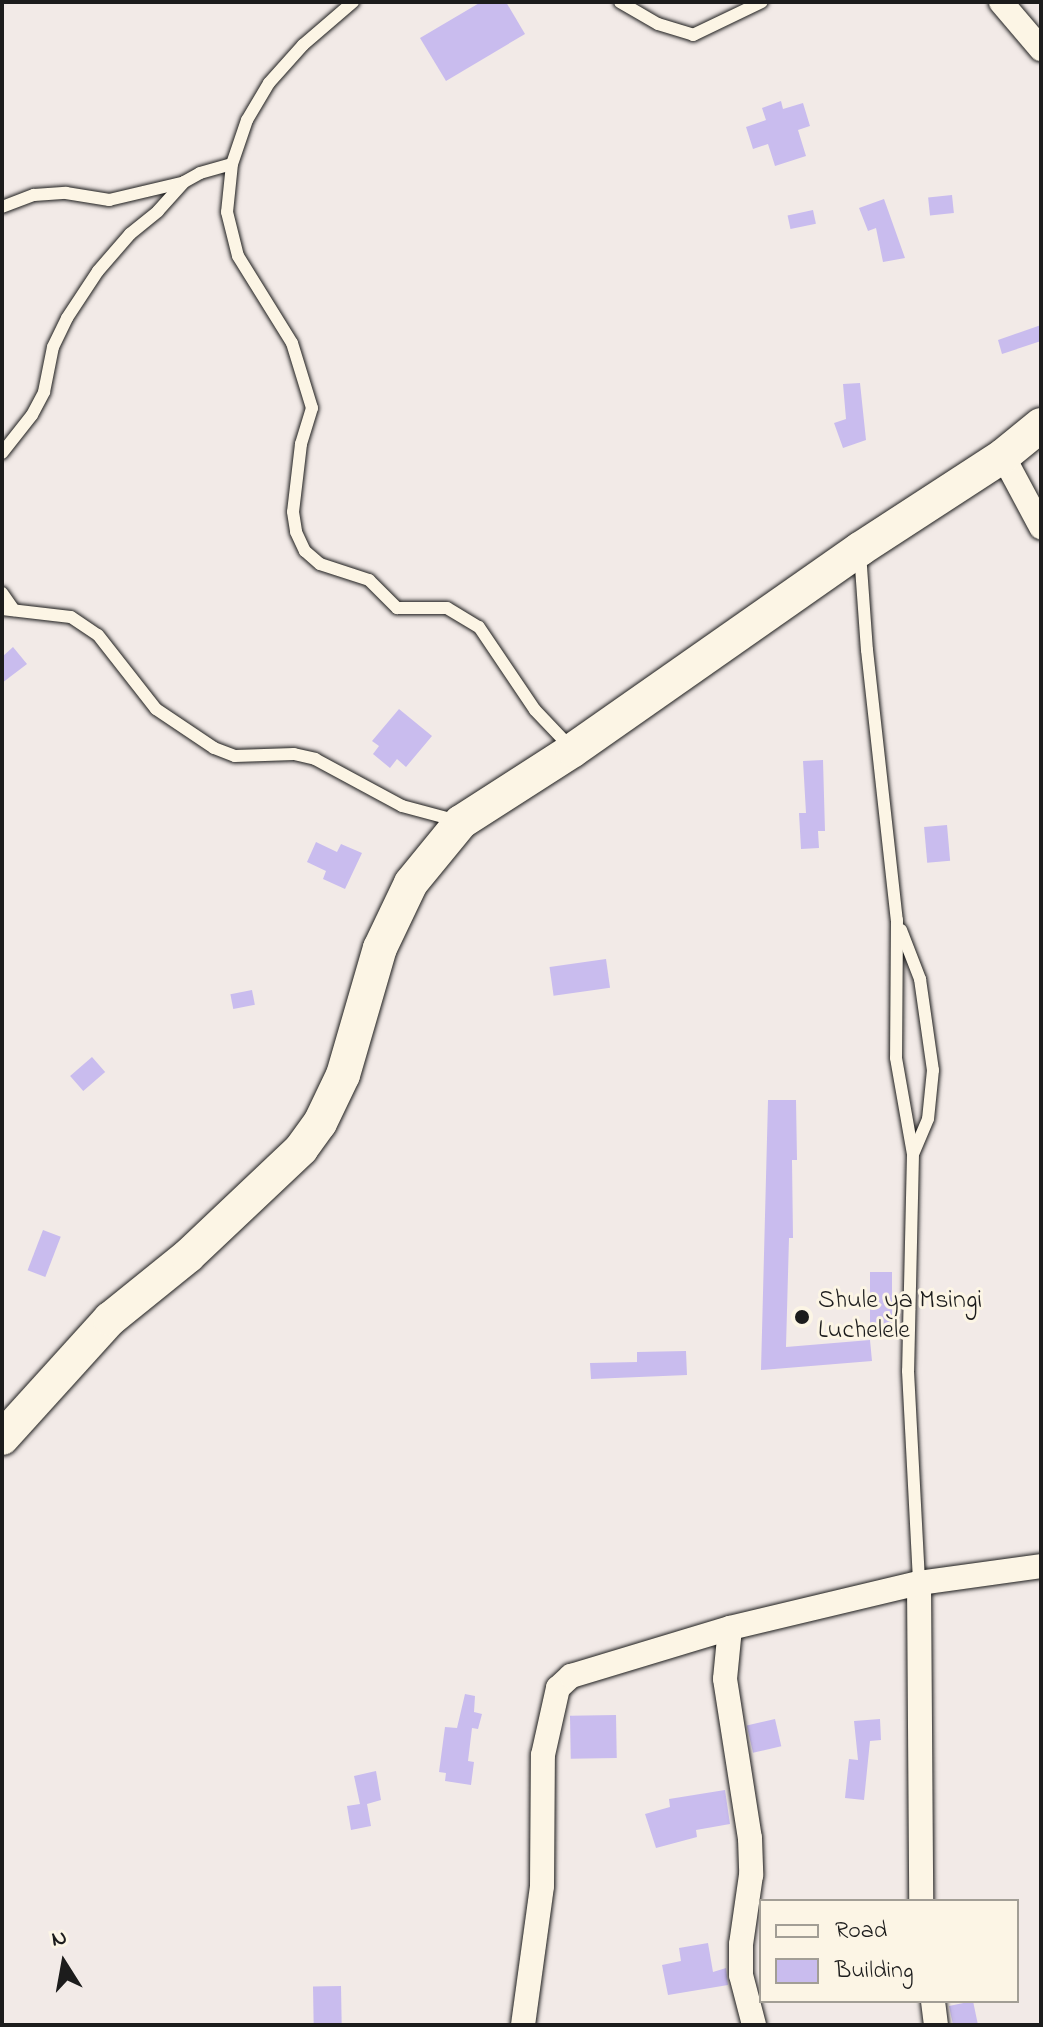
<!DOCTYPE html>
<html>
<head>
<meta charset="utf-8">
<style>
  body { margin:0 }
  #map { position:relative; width:1043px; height:2027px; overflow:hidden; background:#f2eae7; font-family:"Indie Flower",sans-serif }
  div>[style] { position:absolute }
  .building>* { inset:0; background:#c9bcee; transform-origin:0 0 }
  .roads { filter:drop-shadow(0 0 2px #1c1c1c) drop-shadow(0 0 2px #1c1c1c) }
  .service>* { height:12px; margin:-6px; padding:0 6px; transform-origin:6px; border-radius:6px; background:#fcf5e5 }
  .minor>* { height:24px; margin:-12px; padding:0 12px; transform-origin:12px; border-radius:12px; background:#fcf5e5 }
  .secondary>* { height:34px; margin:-17px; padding:0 17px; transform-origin:17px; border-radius:17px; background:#fcf5e5 }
  .dots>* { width:22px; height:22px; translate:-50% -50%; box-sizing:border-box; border:4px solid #fcf5e5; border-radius:50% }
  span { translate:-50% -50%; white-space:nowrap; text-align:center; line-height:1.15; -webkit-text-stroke:6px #fcf5e5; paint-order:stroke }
  .poi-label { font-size:26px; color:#1c1c1c }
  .left { translate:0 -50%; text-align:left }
  .frame { position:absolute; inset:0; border:4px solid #1c1c1c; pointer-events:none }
  .legend { position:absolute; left:759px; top:1899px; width:260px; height:104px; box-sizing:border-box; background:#fcf5e5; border:2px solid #a29e95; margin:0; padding:10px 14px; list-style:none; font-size:24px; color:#1c1c1c }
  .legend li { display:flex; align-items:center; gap:16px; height:40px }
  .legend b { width:40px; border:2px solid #a29e95 }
  .north { position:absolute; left:24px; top:1923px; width:80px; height:80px; -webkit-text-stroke:6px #fcf5e5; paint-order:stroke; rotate:349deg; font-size:22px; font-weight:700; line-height:32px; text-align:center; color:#1c1c1c }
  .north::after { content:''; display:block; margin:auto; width:28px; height:36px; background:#1c1c1c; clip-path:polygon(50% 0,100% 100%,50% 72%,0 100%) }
</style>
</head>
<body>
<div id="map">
  <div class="building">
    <div style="clip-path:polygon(481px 2px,506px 2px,525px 34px,446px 81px,420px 38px)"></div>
    <div style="clip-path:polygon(781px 101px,783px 109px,803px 103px,810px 126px,798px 130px,806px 156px,775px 166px,768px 144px,753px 149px,746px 127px,766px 120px,762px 108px)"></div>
    <div style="left:952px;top:195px;width:18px;height:24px;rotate:84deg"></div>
    <div style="clip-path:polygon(884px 199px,905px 258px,883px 262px,876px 228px,868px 231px,859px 208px)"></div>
    <div style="left:813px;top:210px;width:14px;height:26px;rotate:78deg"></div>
    <div style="clip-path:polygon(1041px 325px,1041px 341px,1002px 354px,998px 340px)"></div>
    <div style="clip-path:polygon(860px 383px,866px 440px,843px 448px,834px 423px,846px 419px,843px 384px)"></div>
    <div style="clip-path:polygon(13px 647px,27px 664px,2px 683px,2px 657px)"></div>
    <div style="clip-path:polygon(399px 709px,432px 736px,406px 767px,397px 759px,390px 768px,373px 754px,379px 746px,372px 741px)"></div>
    <div style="clip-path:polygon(823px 760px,825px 831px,818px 831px,819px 848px,801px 849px,799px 813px,806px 813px,803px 761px)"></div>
    <div style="left:947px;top:825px;width:36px;height:23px;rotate:85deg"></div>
    <div style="clip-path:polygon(316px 842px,337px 852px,341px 844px,362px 853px,345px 889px,323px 879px,326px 871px,307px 862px)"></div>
    <div style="left:606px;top:959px;width:29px;height:57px;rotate:82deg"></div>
    <div style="left:252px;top:990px;width:15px;height:22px;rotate:79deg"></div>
    <div style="left:92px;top:1057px;width:20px;height:29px;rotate:49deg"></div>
    <div style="clip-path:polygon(768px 1100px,796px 1100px,797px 1160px,792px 1160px,793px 1238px,789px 1238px,786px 1347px,870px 1340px,872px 1361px,761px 1370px)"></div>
    <div style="left:43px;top:1230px;width:19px;height:43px;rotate:21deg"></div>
    <div style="left:870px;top:1272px;width:22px;height:62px"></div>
    <div style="clip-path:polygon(686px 1351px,687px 1375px,591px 1379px,590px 1363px,637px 1362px,637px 1352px)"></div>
    <div style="clip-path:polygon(465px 1694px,475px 1696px,474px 1712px,482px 1714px,478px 1729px,472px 1728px,468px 1761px,474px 1762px,471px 1785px,445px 1781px,446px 1773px,439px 1772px,445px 1727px,457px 1728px)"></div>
    <div style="left:616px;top:1715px;width:43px;height:46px;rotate:89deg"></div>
    <div style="left:775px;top:1719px;width:28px;height:29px;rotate:77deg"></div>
    <div style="clip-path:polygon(880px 1719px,881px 1740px,870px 1741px,864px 1800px,845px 1798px,849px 1759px,858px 1760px,854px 1721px)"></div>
    <div style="clip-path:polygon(376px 1771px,381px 1800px,367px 1804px,371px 1826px,351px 1830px,347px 1806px,360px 1804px,354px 1776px)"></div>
    <div style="clip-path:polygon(725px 1790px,730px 1824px,696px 1830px,697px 1837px,656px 1848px,645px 1814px,670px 1807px,669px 1799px)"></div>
    <div style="clip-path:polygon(708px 1943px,713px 1972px,726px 1968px,728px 1985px,668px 1995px,662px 1965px,681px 1961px,679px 1948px)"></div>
    <div style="left:341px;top:1986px;width:39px;height:28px;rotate:89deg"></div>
    <div style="clip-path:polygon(973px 2001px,978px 2025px,953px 2025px,949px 2006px)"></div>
  </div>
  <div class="roads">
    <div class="service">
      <div style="left:353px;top:2px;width:66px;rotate:139.3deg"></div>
      <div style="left:303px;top:45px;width:51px;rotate:131.8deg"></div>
      <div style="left:269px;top:83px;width:43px;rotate:120.7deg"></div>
      <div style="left:247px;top:120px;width:46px;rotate:108.8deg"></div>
      <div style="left:232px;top:164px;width:48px;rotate:95.9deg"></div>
      <div style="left:227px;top:212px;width:45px;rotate:76deg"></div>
      <div style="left:238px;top:256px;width:102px;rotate:58.2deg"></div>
      <div style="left:292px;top:343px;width:68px;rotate:72.9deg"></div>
      <div style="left:312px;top:408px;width:38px;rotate:107deg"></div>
      <div style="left:301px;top:444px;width:68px;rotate:96.7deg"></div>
      <div style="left:293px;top:512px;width:20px;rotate:81deg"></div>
      <div style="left:296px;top:532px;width:21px;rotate:65deg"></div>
      <div style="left:305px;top:551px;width:20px;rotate:41deg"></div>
      <div style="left:320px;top:564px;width:52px;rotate:18.1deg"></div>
      <div style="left:369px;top:580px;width:40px;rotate:45deg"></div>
      <div style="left:397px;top:608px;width:50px"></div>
      <div style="left:447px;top:608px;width:37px;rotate:31deg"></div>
      <div style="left:479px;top:627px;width:100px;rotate:56deg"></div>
      <div style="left:535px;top:710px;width:52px;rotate:46.5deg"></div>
      <div style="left:620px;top:2px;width:44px;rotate:30.1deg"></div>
      <div style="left:658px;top:24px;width:37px;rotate:17deg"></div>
      <div style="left:693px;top:35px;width:76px;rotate:-25.6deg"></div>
      <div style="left:2px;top:207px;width:34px;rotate:-21deg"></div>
      <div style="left:34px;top:195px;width:32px;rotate:-4deg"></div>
      <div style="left:66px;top:193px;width:44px;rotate:9.2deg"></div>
      <div style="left:109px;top:200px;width:74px;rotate:-13.3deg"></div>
      <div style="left:2px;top:453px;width:48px;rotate:-51.7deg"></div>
      <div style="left:32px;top:415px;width:26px;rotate:-62deg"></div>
      <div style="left:44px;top:392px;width:46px;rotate:-78.7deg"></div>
      <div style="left:53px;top:347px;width:32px;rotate:-64deg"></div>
      <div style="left:67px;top:318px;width:56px;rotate:-56.6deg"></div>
      <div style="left:98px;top:271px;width:49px;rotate:-49.1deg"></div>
      <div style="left:130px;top:234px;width:36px;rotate:-39deg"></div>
      <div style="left:158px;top:211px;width:39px;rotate:-48deg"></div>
      <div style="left:184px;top:182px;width:18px;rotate:-29deg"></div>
      <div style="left:200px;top:173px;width:33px;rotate:-16deg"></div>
      <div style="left:860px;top:553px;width:97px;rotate:85.9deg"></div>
      <div style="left:867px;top:650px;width:272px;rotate:83.7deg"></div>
      <div style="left:897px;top:920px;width:138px;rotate:90.4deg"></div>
      <div style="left:896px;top:1058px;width:97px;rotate:80deg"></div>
      <div style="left:913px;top:1154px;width:217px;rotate:91.3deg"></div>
      <div style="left:908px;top:1371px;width:212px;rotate:87deg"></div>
      <div style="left:2px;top:593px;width:21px;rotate:55deg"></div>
      <div style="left:2px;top:609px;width:69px;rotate:6.6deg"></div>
      <div style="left:71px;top:617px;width:32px;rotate:34deg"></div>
      <div style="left:98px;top:635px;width:94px;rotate:51.9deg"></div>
      <div style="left:156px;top:709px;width:70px;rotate:33.9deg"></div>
      <div style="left:214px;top:748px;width:22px;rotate:21deg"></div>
      <div style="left:235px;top:756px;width:59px;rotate:-1.9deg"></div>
      <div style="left:294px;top:754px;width:22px;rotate:13deg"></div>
      <div style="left:315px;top:759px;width:99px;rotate:28.4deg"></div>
      <div style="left:402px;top:806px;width:58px;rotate:15deg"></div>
      <div style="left:901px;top:930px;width:53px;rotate:68.8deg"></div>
      <div style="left:920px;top:979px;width:92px;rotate:81.9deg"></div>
      <div style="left:933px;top:1070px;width:49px;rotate:95.8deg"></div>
      <div style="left:928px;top:1119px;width:36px;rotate:113deg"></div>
    </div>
    <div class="minor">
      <div style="left:1001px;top:2px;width:62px;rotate:49.6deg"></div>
      <div style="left:1003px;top:456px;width:81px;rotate:61.8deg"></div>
      <div style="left:919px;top:1583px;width:318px;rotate:89.6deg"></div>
      <div style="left:730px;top:1628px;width:51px;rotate:95.6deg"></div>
      <div style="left:725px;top:1679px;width:161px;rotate:81.1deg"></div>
      <div style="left:750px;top:1838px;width:37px;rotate:88deg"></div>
      <div style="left:751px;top:1875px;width:70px;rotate:98.2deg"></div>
      <div style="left:741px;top:1944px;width:31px;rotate:90deg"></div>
      <div style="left:741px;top:1975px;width:52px;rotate:75.4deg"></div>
      <div style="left:933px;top:2001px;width:24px;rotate:83deg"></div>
      <div style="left:523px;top:2025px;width:140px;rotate:-82.2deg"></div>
      <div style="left:542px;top:1886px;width:131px;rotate:-89.6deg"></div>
      <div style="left:543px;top:1755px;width:69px;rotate:-77.4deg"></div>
      <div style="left:558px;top:1688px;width:18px;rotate:-43deg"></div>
      <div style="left:571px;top:1676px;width:166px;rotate:-16.8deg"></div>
      <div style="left:730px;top:1628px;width:194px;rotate:-13.4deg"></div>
      <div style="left:919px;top:1583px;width:123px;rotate:-7.9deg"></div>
    </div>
    <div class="secondary">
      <div style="left:2px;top:1438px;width:161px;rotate:-47.8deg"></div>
      <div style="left:110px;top:1319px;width:100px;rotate:-38.9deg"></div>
      <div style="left:188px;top:1256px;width:156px;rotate:-43.4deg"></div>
      <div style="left:301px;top:1149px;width:32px;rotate:-54deg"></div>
      <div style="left:320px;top:1123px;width:53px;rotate:-64.4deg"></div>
      <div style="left:343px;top:1075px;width:132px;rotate:-73.8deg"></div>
      <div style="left:380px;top:948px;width:72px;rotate:-64.5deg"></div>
      <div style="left:411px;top:883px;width:79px;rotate:-50.7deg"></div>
      <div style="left:461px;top:822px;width:133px;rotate:-32.7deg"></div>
      <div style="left:573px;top:750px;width:350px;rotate:-35deg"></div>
      <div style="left:860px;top:549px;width:171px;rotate:-33deg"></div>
      <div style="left:1003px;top:456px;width:49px;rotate:-39.2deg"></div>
    </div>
  </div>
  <div class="dots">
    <div style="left:802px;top:1317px;background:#1c1c1c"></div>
  </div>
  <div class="poi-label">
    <span class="left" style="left:818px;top:1317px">Shule ya Msingi<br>Luchelele</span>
  </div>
  <div class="frame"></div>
  <ul class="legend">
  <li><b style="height:10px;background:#fcf5e5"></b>Road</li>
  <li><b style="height:22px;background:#c9bcee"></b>Building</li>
  </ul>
  <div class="north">N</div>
</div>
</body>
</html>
